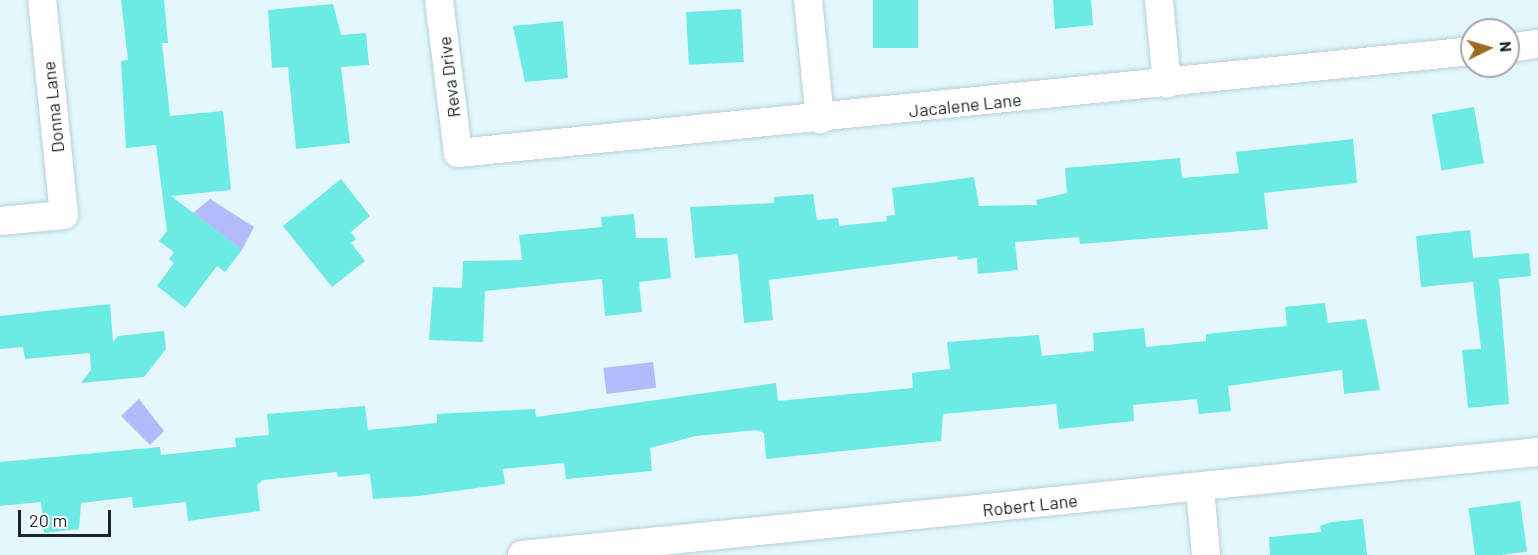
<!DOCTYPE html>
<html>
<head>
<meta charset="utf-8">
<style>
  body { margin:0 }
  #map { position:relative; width:1538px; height:555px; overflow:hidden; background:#e3f7fd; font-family:Barlow,sans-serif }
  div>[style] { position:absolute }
  .water>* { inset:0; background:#b3bbfb; transform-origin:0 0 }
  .building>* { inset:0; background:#6bebe3; transform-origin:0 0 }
  .roads { filter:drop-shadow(0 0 2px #b8d0d8) drop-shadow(0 0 2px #b8d0d8) }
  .street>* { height:28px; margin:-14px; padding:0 14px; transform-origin:14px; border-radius:14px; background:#fff }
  span { translate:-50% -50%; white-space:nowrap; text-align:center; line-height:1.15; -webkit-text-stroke:4.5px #fff; paint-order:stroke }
  .street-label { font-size:18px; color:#1b2427 }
  .north { position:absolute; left:1460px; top:18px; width:60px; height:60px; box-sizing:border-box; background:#fff; border:2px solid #a4a7a9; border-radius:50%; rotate:85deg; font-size:16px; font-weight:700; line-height:24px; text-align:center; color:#1b2427 }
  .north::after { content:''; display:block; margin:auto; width:21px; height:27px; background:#9d6a20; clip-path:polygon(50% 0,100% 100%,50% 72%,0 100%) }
  .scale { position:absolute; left:18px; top:510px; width:93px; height:27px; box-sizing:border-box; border:3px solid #1b2427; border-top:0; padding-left:8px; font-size:18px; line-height:21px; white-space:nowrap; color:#1b2427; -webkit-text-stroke:4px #fff; paint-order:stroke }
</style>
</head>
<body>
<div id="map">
  <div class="water">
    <div style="clip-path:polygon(210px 199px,254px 227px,242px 250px,193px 213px)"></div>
    <div style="left:653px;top:362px;width:26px;height:50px;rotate:83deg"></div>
    <div style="clip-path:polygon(139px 399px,164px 431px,150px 445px,121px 416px)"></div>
  </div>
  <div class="building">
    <div style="clip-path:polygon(121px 0,164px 0,168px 43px,162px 43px,170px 116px,223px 111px,231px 190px,171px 196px,242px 250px,225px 272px,217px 266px,185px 308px,157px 286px,174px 263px,169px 259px,174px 252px,159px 241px,167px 231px,156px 145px,126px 148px,121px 61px,128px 60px)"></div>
    <div style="left:873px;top:0;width:45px;height:48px"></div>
    <div style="clip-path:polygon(1053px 0,1091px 0,1093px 25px,1055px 29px)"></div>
    <div style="clip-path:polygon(333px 4px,341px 35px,366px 33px,369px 65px,341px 67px,350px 143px,296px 149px,288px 67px,272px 68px,268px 10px)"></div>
    <div style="left:741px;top:9px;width:53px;height:55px;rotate:87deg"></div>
    <div style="clip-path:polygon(563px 21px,568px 78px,525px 82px,513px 26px)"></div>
    <div style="left:1474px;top:107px;width:57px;height:43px;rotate:80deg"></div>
    <div style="clip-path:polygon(1353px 139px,1357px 183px,1264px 193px,1268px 229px,1080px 244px,1079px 237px,1015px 242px,1018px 270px,978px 274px,977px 258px,958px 260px,957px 256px,769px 280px,773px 320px,744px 323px,738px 254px,695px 258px,690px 207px,774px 203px,774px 197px,813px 194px,817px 220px,838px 218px,839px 226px,887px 221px,886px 216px,895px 215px,892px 188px,974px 177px,979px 206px,1037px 205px,1036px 200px,1067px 193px,1065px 168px,1180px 158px,1182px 178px,1239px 173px,1236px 152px)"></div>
    <div style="clip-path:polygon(341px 179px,370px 216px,351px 232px,356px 239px,351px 243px,365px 261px,332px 287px,283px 226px)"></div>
    <div style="clip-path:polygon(634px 214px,636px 238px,667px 238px,671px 278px,639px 282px,642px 312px,605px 316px,602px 279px,485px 291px,483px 342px,429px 340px,433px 287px,462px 288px,463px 261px,522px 260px,519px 235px,602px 227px,601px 217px)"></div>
    <div style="clip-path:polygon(1470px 230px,1473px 258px,1529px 253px,1531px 276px,1499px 279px,1509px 404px,1468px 408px,1462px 350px,1481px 349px,1473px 282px,1421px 287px,1416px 236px)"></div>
    <div style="clip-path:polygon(1325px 303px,1328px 323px,1366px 319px,1380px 390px,1344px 394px,1342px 370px,1228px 386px,1231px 411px,1199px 414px,1197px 399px,1133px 405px,1134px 421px,1059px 429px,1056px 404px,943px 414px,941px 441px,766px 459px,764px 433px,757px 430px,696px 436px,650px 448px,652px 471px,566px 479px,564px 463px,503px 469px,505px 484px,419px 496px,373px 499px,370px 474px,338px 477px,337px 472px,263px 480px,257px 485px,260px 511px,188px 521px,186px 502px,133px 508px,132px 497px,81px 503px,79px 529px,44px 533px,41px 502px,0 506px,0 462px,160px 447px,161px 455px,236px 447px,235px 438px,269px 435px,267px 414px,365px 406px,368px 430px,437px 423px,437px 414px,535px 409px,536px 417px,776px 383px,778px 401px,913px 388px,912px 373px,950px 369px,947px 342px,1039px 335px,1042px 356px,1094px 351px,1093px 333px,1144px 328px,1146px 347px,1206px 341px,1206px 334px,1287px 326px,1285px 307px)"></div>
    <div style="clip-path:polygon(110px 304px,113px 342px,118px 336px,164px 331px,166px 349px,144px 377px,81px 383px,91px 370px,90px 353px,25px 359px,23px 347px,0 349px,0 316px)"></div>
    <div style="left:1520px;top:501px;width:51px;height:52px;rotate:82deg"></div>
    <div style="clip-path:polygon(1363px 519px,1367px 555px,1270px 555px,1269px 537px,1321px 532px,1320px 526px,1332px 522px)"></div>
  </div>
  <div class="roads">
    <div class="street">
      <div style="left:439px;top:0;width:154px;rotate:82.9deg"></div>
      <div style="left:458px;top:153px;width:1019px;rotate:-5.74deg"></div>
      <div style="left:808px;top:0;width:120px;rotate:84.2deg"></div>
      <div style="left:1159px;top:0;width:84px;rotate:84.6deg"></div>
      <div style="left:1508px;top:48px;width:30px;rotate:-8deg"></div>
      <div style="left:0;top:221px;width:64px;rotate:-5.4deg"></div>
      <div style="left:64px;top:215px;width:216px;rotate:-95.8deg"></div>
      <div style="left:1200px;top:489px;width:66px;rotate:84.8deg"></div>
      <div style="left:522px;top:555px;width:1021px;rotate:-5.79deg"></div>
    </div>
  </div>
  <div class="street-label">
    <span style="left:449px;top:77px;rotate:-97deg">Reva Drive</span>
    <span style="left:965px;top:105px;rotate:-6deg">Jacalene Lane</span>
    <span style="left:53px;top:107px;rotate:-96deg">Donna Lane</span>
    <span style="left:1030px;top:505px;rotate:-6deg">Robert Lane</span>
  </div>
  <div class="north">N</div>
  <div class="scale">20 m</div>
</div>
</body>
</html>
